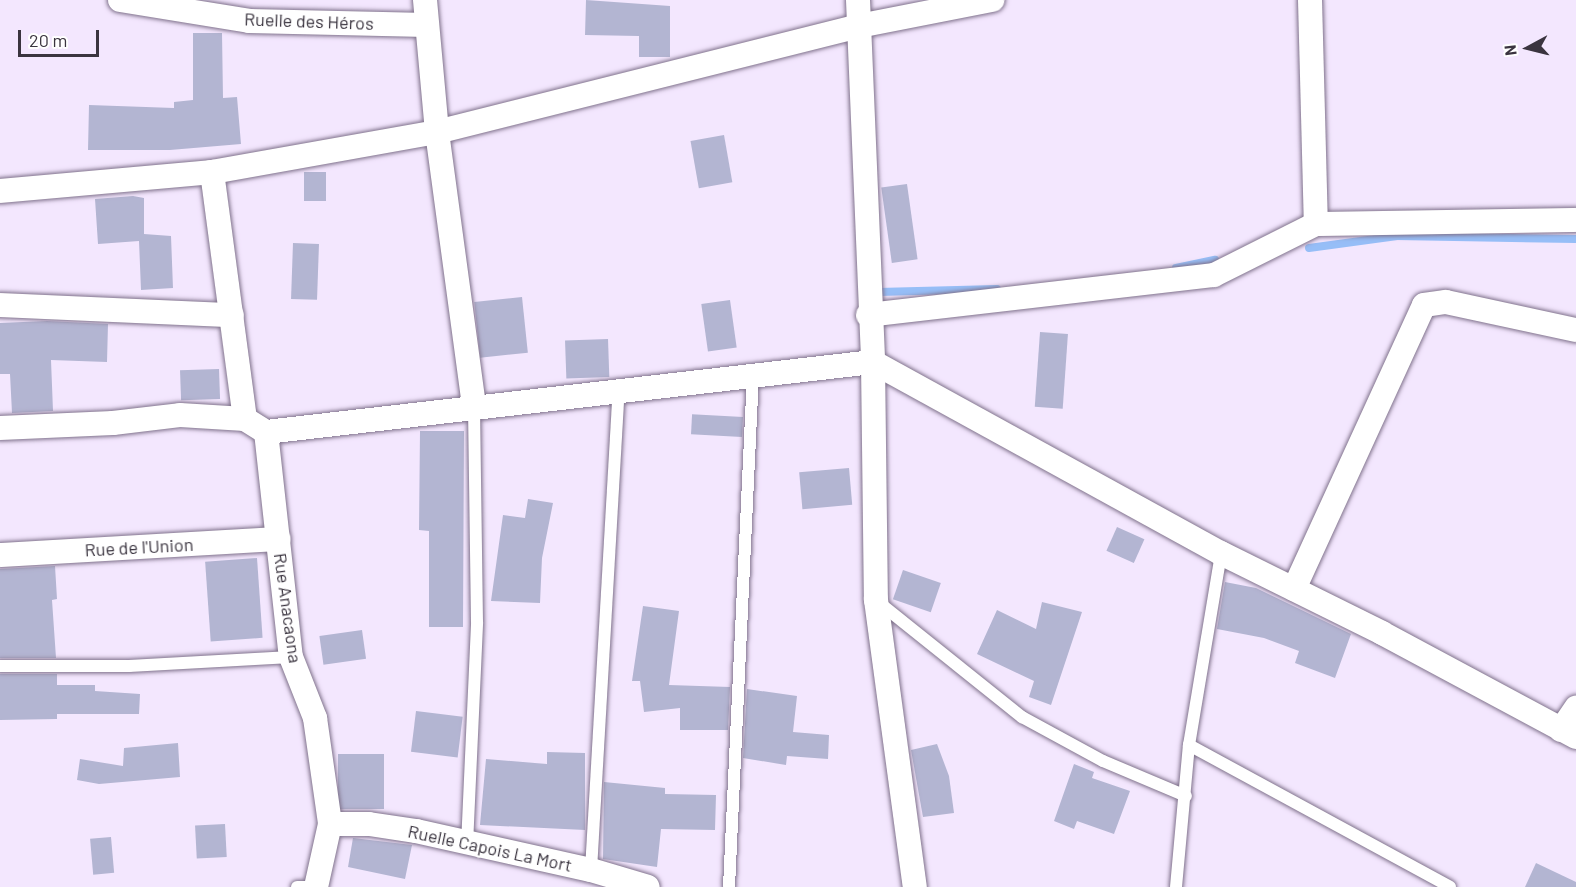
<!DOCTYPE html>
<html>
<head>
<meta charset="utf-8">
<style>
  body { margin:0 }
  #map { position:relative; width:1576px; height:887px; overflow:hidden; background:#f3e7fe; font-family:Barlow,sans-serif }
  div>[style] { position:absolute }
  .stream>* { height:8px; margin:-4px; padding:0 4px; transform-origin:4px; border-radius:4px; background:#96bef7 }
  .building>* { inset:0; background:#b3b5d2; transform-origin:0 0 }
  .roads { filter:drop-shadow(0 0 2px #80728c) drop-shadow(0 0 2px #80728c) }
  .lane>* { height:12px; margin:-6px; padding:0 6px; transform-origin:6px; border-radius:6px; background:#fff }
  .street>* { height:24px; margin:-12px; padding:0 12px; transform-origin:12px; border-radius:12px; background:#fff }
  span { translate:-50% -50%; white-space:nowrap; text-align:center; line-height:1.15; -webkit-text-stroke:4.5px #fff; paint-order:stroke }
  .street-label { font-size:18px; color:#3a343f }
  .north { position:absolute; left:1498px; top:18px; width:60px; height:60px; -webkit-text-stroke:4px #fff; paint-order:stroke; rotate:263deg; font-size:16px; font-weight:700; line-height:24px; text-align:center; color:#3a343f }
  .north::after { content:''; display:block; margin:auto; width:21px; height:27px; background:#3a343f; clip-path:polygon(50% 0,100% 100%,50% 72%,0 100%) }
  .scale { position:absolute; left:18px; top:30px; width:81px; height:27px; box-sizing:border-box; border:3px solid #3a343f; border-top:0; padding-left:8px; font-size:18px; line-height:21px; white-space:nowrap; color:#3a343f; -webkit-text-stroke:4px #fff; paint-order:stroke }
</style>
</head>
<body>
<div id="map">
  <div class="stream">
    <div style="left:1309px;top:248px;width:89px;rotate:-7.8deg"></div>
    <div style="left:1397px;top:236px;width:179px;rotate:1deg"></div>
    <div style="left:1176px;top:268px;width:40px;rotate:-12deg"></div>
    <div style="left:878px;top:292px;width:119px;rotate:-1.4deg"></div>
  </div>
  <div class="building">
    <div style="clip-path:polygon(586px 0,670px 6px,670px 57px,639px 57px,639px 36px,585px 35px)"></div>
    <div style="clip-path:polygon(193px 33px,222px 33px,223px 98px,237px 97px,241px 144px,170px 150px,88px 150px,89px 105px,174px 108px,174px 102px,193px 100px)"></div>
    <div style="left:724px;top:135px;width:48px;height:34px;rotate:80deg"></div>
    <div style="left:304px;top:172px;width:22px;height:29px"></div>
    <div style="left:907px;top:184px;width:76px;height:26px;rotate:82deg"></div>
    <div style="clip-path:polygon(133px 196px,144px 198px,144px 234px,171px 236px,173px 288px,141px 290px,139px 241px,98px 244px,95px 199px)"></div>
    <div style="left:293px;top:243px;width:26px;height:56px;rotate:2deg"></div>
    <div style="left:522px;top:297px;width:56px;height:48px;rotate:84deg"></div>
    <div style="left:730px;top:300px;width:48px;height:29px;rotate:82deg"></div>
    <div style="clip-path:polygon(47px 321px,108px 324px,107px 362px,51px 360px,53px 411px,12px 413px,10px 374px,0 374px,0 323px)"></div>
    <div style="left:1040px;top:332px;width:28px;height:75px;rotate:4deg"></div>
    <div style="left:608px;top:339px;width:38px;height:43px;rotate:88deg"></div>
    <div style="left:219px;top:369px;width:30px;height:39px;rotate:88deg"></div>
    <div style="left:743px;top:417px;width:20px;height:51px;rotate:93deg"></div>
    <div style="clip-path:polygon(420px 431px,464px 431px,463px 627px,429px 627px,429px 531px,419px 530px)"></div>
    <div style="left:849px;top:468px;width:37px;height:50px;rotate:85deg"></div>
    <div style="clip-path:polygon(528px 499px,553px 503px,542px 558px,540px 603px,491px 601px,503px 515px,525px 518px)"></div>
    <div style="left:1117px;top:527px;width:30px;height:26px;rotate:24deg"></div>
    <div style="left:257px;top:558px;width:80px;height:52px;rotate:86deg"></div>
    <div style="clip-path:polygon(55px 566px,57px 599px,52px 600px,56px 658px,0 658px,0 569px)"></div>
    <div style="left:903px;top:570px;width:40px;height:31px;rotate:19deg"></div>
    <div style="clip-path:polygon(1225px 582px,1256px 588px,1351px 634px,1335px 678px,1295px 663px,1299px 651px,1264px 638px,1217px 629px)"></div>
    <div style="clip-path:polygon(1042px 602px,1082px 612px,1051px 705px,1029px 697px,1034px 681px,977px 654px,997px 610px,1036px 629px)"></div>
    <div style="clip-path:polygon(643px 606px,679px 611px,669px 685px,730px 687px,728px 730px,680px 730px,680px 708px,644px 712px,640px 681px,632px 681px)"></div>
    <div style="left:362px;top:630px;width:29px;height:43px;rotate:82deg"></div>
    <div style="clip-path:polygon(0 674px,57px 674px,57px 685px,95px 685px,95px 691px,140px 694px,139px 714px,57px 714px,57px 719px,0 720px)"></div>
    <div style="clip-path:polygon(747px 689px,797px 696px,793px 732px,829px 735px,828px 759px,787px 756px,786px 765px,743px 758px)"></div>
    <div style="left:416px;top:711px;width:47px;height:41px;rotate:7deg"></div>
    <div style="clip-path:polygon(178px 743px,180px 777px,99px 784px,77px 780px,80px 759px,123px 766px,124px 748px)"></div>
    <div style="clip-path:polygon(937px 744px,949px 776px,954px 813px,923px 817px,911px 750px)"></div>
    <div style="clip-path:polygon(547px 752px,585px 753px,585px 830px,480px 825px,486px 759px,547px 764px)"></div>
    <div style="left:338px;top:754px;width:46px;height:55px"></div>
    <div style="clip-path:polygon(1074px 764px,1094px 772px,1092px 778px,1130px 791px,1114px 834px,1077px 821px,1074px 829px,1054px 821px)"></div>
    <div style="clip-path:polygon(604px 782px,665px 788px,665px 794px,716px 795px,715px 830px,661px 829px,657px 867px,603px 859px)"></div>
    <div style="left:225px;top:824px;width:33px;height:30px;rotate:87deg"></div>
    <div style="left:111px;top:837px;width:36px;height:21px;rotate:85deg"></div>
    <div style="clip-path:polygon(353px 838px,412px 845px,405px 879px,348px 867px)"></div>
    <div style="clip-path:polygon(1536px 863px,1576px 882px,1576px 887px,1525px 887px)"></div>
  </div>
  <div class="roads">
    <div class="lane">
      <div style="left:877px;top:601px;width:186px;rotate:38.7deg"></div>
      <div style="left:1022px;top:717px;width:92px;rotate:28.5deg"></div>
      <div style="left:1103px;top:761px;width:90px;rotate:22.9deg"></div>
      <div style="left:0;top:666px;width:129px"></div>
      <div style="left:129px;top:666px;width:162px;rotate:-3.2deg"></div>
      <div style="left:1189px;top:745px;width:297px;rotate:28.5deg"></div>
      <div style="left:467px;top:845px;width:223px;rotate:-87.4deg"></div>
      <div style="left:477px;top:622px;width:217px;rotate:-90.8deg"></div>
      <div style="left:591px;top:870px;width:480px;rotate:-86.7deg"></div>
      <div style="left:297px;top:887px;width:19px"></div>
      <div style="left:729px;top:887px;width:513px;rotate:-87.32deg"></div>
      <div style="left:1176px;top:887px;width:143px;rotate:-84.8deg"></div>
      <div style="left:1189px;top:745px;width:195px;rotate:-80.5deg"></div>
    </div>
    <div class="street">
      <div style="left:120px;top:0;width:131px;rotate:9.2deg"></div>
      <div style="left:249px;top:21px;width:178px;rotate:1.3deg"></div>
      <div style="left:425px;top:0;width:133px;rotate:84.8deg"></div>
      <div style="left:437px;top:132px;width:275px;rotate:82.3deg"></div>
      <div style="left:858px;top:0;width:362px;rotate:87.6deg"></div>
      <div style="left:873px;top:362px;width:238px;rotate:89.3deg"></div>
      <div style="left:876px;top:600px;width:290px;rotate:82.3deg"></div>
      <div style="left:1310px;top:0;width:224px;rotate:88.5deg"></div>
      <div style="left:212px;top:172px;width:249px;rotate:82.4deg"></div>
      <div style="left:0;top:191px;width:213px;rotate:-5.1deg"></div>
      <div style="left:212px;top:172px;width:229px;rotate:-10.1deg"></div>
      <div style="left:437px;top:132px;width:435px;rotate:-14.1deg"></div>
      <div style="left:859px;top:26px;width:136px;rotate:-11.1deg"></div>
      <div style="left:0;top:305px;width:232px;rotate:2.5deg"></div>
      <div style="left:868px;top:315px;width:348px;rotate:-6.6deg"></div>
      <div style="left:1214px;top:275px;width:114px;rotate:-26.6deg"></div>
      <div style="left:1316px;top:224px;width:260px;rotate:-0.9deg"></div>
      <div style="left:0;top:428px;width:113px;rotate:-2.5deg"></div>
      <div style="left:113px;top:423px;width:67px;rotate:-6.8deg"></div>
      <div style="left:180px;top:415px;width:65px;rotate:3.5deg"></div>
      <div style="left:245px;top:419px;width:25px;rotate:32deg"></div>
      <div style="left:266px;top:432px;width:611px;rotate:-6.58deg"></div>
      <div style="left:873px;top:362px;width:397px;rotate:28.8deg"></div>
      <div style="left:1221px;top:553px;width:180px;rotate:26.4deg"></div>
      <div style="left:1382px;top:633px;width:220px;rotate:28.2deg"></div>
      <div style="left:266px;top:432px;width:226px;rotate:83.7deg"></div>
      <div style="left:291px;top:657px;width:66px;rotate:68.5deg"></div>
      <div style="left:315px;top:718px;width:107px;rotate:81.9deg"></div>
      <div style="left:330px;top:824px;width:65px;rotate:102.5deg"></div>
      <div style="left:0;top:555px;width:279px;rotate:-3.3deg"></div>
      <div style="left:1294px;top:589px;width:312px;rotate:-65.4deg"></div>
      <div style="left:1424px;top:305px;width:22px;rotate:-8deg"></div>
      <div style="left:1446px;top:302px;width:133px;rotate:12.2deg"></div>
      <div style="left:1561px;top:730px;width:27px;rotate:-56deg"></div>
      <div style="left:330px;top:824px;width:39px"></div>
      <div style="left:369px;top:824px;width:48px;rotate:8.5deg"></div>
      <div style="left:416px;top:831px;width:179px;rotate:12.6deg"></div>
      <div style="left:591px;top:870px;width:59px;rotate:16.6deg"></div>
    </div>
  </div>
  <div class="street-label">
    <span style="left:309px;top:21px;rotate:2deg">Ruelle des Héros</span>
    <span style="left:139px;top:547px;rotate:-3deg">Rue de l'Union</span>
    <span style="left:288px;top:608px;rotate:82deg">Rue Anacaona</span>
    <span style="left:490px;top:848px;rotate:12deg">Ruelle Capois La Mort</span>
  </div>
  <div class="north">N</div>
  <div class="scale">20 m</div>
</div>
</body>
</html>
